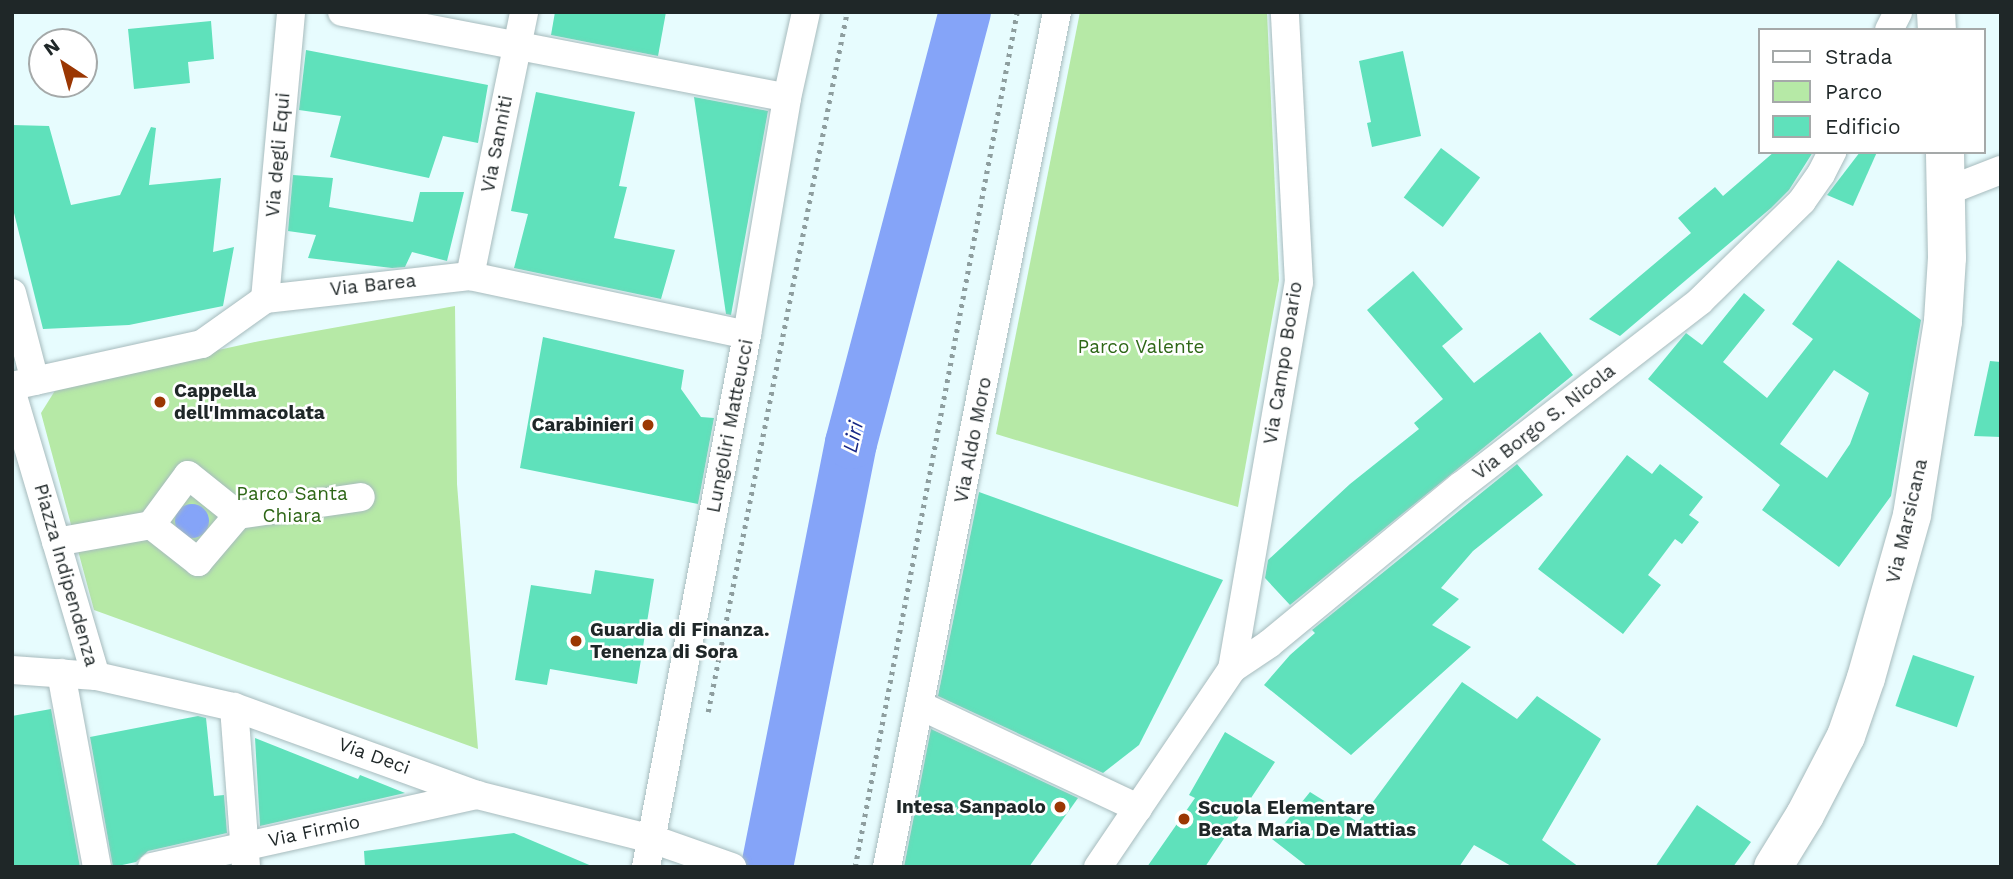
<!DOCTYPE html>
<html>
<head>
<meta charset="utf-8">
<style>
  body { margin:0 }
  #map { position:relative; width:2013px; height:879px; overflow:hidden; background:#e7fcfe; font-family:"Work Sans",sans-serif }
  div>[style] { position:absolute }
  .green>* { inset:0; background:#b6e9a6 }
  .water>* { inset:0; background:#85a4f8 }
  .round { border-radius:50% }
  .river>* { height:52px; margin:-26px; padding:0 26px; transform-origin:26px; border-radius:26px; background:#85a4f8 }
  .building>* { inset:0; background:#5fe1bb; transform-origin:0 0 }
  .path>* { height:4.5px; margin-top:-2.25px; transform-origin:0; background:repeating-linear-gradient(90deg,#8e9e9f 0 3.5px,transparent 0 8.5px) }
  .roads { filter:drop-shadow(0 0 2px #a7bbbd) drop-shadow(0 0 2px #a7bbbd) }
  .street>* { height:28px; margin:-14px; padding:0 14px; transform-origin:14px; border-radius:14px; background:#fff }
  .secondary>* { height:38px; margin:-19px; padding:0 19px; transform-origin:19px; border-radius:19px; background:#fff }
  .dots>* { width:19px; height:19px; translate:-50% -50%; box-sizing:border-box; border:4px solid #fff; border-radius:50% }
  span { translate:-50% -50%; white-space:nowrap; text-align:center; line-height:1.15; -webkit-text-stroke:5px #fff; paint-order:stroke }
  .street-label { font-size:19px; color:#1f2728 }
  .park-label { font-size:19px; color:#2e6717 }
  .poi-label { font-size:19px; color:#1f2728; font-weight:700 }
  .left { translate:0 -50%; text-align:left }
  .right { translate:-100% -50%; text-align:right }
  .water-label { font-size:21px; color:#182887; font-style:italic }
  .frame { position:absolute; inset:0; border:14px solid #1f2728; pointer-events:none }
  .legend { position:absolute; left:1758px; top:28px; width:228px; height:126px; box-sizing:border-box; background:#fff; border:2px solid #a5a9a9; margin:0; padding:9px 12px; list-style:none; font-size:21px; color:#1f2728 }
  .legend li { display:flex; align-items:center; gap:14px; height:35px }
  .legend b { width:35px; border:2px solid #a5a9a9 }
  .north { position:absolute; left:28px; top:28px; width:70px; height:70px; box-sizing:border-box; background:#fff; border:2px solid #a5a9a9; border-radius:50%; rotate:324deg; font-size:19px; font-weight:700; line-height:28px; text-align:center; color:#1f2728 }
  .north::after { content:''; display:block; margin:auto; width:24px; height:32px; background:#9b3703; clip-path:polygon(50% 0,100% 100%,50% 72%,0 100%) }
</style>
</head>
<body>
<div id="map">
  <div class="green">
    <div style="clip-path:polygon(1080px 12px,1267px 12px,1279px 280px,1238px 507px,996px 434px)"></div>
    <div style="clip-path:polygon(455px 306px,457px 484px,478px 749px,94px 610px,41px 413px,56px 389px,63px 384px,260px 341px)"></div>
  </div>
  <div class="water">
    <div class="round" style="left:175px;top:504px;width:34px;height:34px"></div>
  </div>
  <div class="river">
    <div style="left:767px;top:867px;width:432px;rotate:-78.8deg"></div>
    <div style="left:851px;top:443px;width:446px;rotate:-75.2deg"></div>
  </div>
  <div class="building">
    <div style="clip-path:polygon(555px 12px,666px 12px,658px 56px,551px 35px)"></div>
    <div style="clip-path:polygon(211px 21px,214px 59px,188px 62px,190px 83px,134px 89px,128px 29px)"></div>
    <div style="clip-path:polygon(306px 50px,488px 85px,478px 143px,443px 136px,429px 178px,330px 157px,341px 116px,299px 110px)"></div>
    <div style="clip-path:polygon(1403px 51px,1421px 136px,1372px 147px,1367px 123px,1371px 122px,1359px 61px)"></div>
    <div style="clip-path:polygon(536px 92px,635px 112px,619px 186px,627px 187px,614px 238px,675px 250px,661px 299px,514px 268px,528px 214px,511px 211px)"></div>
    <div style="clip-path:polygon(694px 97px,768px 111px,731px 315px,726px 314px)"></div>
    <div style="clip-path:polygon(12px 125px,49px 126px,71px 205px,120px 195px,151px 127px,156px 128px,149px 185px,221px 178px,213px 252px,234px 247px,223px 306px,129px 325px,43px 329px,12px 205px)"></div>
    <div style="left:1441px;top:148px;width:49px;height:62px;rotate:37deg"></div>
    <div style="clip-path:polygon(1774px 152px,1813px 152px,1789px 190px,1771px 208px,1620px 336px,1589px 319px,1691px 233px,1678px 218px,1715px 187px,1723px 196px)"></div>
    <div style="clip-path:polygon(1860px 152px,1877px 152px,1853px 206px,1827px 195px)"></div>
    <div style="clip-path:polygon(293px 175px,333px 178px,329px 207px,413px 222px,420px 192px,464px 192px,447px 261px,412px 252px,405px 267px,392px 268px,308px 258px,316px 235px,288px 231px)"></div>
    <div style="clip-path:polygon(evenodd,1838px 260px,1921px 320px,1891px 496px,1839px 567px,1762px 510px,1780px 485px,1648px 379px,1686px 333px,1702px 345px,1744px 293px,1765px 310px,1723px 362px,1767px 398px,1813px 339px,1792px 324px,1838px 260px,1834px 370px,1869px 393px,1850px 444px,1827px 478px,1780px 444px,1834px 370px)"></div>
    <div style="clip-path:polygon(1413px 271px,1463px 329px,1442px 346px,1474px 383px,1540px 332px,1573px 375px,1290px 605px,1265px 578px,1268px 560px,1350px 484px,1419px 429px,1414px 423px,1443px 399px,1367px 310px)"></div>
    <div style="clip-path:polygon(543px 337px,684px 370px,681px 389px,701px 417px,714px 418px,698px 504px,520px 468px)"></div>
    <div style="clip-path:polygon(1990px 361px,2001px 362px,2001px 437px,1974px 436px)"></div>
    <div style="clip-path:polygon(1627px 455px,1652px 474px,1660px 464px,1703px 497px,1689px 515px,1699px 522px,1682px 544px,1675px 539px,1648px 575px,1661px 585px,1623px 634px,1538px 569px)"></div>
    <div style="clip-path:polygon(1517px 464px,1543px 495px,1473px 551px,1441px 588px,1459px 599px,1432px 625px,1471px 647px,1351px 755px,1264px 685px,1290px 655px,1315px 633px,1312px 630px)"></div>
    <div style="clip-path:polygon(979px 492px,1223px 580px,1139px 745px,1103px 773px,938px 696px)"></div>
    <div style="clip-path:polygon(595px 570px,654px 579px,637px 684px,550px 669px,547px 685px,515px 680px,531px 585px,591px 594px)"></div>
    <div style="left:1913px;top:655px;width:65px;height:54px;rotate:19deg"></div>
    <div style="clip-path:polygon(1462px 682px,1517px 719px,1537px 696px,1601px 739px,1542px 840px,1579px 867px,1513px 867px,1474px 845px,1459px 867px,1308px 867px,1272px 839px,1310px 792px,1358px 822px)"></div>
    <div style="clip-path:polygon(51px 709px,80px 867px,12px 867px,12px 716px)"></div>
    <div style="clip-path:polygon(198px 716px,206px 718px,214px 796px,224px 795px,227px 833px,148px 851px,136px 862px,113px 867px,90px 737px)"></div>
    <div style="clip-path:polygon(931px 729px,1078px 798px,1029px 867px,904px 867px)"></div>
    <div style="clip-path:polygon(1225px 732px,1275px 762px,1205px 867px,1147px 867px,1195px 798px,1189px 795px)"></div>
    <div style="clip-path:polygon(255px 738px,358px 779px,360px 775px,405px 793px,260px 826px)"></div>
    <div style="clip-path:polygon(1697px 805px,1751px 842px,1733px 867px,1655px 867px)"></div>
    <div style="clip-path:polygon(514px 833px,594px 867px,365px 867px,364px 851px)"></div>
  </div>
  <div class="path">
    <div style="left:708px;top:712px;width:714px;rotate:-78.77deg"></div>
    <div style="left:855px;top:867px;width:870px;rotate:-79.27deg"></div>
  </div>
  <div class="roads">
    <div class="street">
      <div style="left:342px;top:12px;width:453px;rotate:10.9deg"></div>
      <div style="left:1889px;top:30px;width:20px;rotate:-63deg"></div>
      <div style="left:1947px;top:191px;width:58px;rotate:-21.3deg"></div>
      <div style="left:470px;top:276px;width:269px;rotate:-78.4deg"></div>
      <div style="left:12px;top:293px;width:91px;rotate:75.4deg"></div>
      <div style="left:265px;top:299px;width:288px;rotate:-84.8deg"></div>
      <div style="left:12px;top:386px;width:195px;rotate:-12.5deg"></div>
      <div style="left:202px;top:344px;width:77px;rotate:-35.5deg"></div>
      <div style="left:265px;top:299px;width:206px;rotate:-6.4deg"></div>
      <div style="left:470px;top:276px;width:283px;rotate:12deg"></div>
      <div style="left:12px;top:393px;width:295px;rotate:73.5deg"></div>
      <div style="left:151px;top:525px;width:60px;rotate:38.2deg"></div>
      <div style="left:198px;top:562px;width:62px;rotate:-49.6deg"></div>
      <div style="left:238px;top:515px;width:124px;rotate:-8.3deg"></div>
      <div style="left:56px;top:542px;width:97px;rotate:-10.1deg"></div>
      <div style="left:151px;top:525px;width:62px;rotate:-53.5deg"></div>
      <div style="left:188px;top:475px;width:64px;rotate:38.7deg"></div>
      <div style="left:1232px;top:669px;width:392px;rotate:-80.2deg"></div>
      <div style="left:1299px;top:283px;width:271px;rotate:-93deg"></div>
      <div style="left:12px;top:670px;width:84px;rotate:4.1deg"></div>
      <div style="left:96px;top:676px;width:141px;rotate:12.7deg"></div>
      <div style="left:234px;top:707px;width:258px;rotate:19.9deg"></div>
      <div style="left:477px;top:795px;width:180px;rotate:14.1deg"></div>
      <div style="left:652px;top:839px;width:85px;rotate:19.3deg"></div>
      <div style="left:61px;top:673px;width:197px;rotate:79.5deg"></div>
      <div style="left:921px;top:706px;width:240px;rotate:25.2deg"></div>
      <div style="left:234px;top:707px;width:160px;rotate:85.7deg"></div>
      <div style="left:152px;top:867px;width:333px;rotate:-12.5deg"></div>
      <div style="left:646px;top:867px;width:542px;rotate:-79.25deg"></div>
      <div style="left:747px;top:335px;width:240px;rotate:-80.4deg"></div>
      <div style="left:787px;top:98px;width:88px;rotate:-77.5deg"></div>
      <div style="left:887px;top:867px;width:872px;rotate:-78.75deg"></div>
      <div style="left:1098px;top:867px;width:239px;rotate:-55.9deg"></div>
      <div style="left:1232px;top:669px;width:45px;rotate:-34deg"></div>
      <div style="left:1269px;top:644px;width:249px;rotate:-39.5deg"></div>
      <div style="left:1461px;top:486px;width:302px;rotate:-37.7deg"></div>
      <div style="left:1700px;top:301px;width:143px;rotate:-44.4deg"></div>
      <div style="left:1802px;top:201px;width:33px;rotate:-55deg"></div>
      <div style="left:1821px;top:174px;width:25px;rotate:-63deg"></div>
    </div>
    <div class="secondary">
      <div style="left:1936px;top:12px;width:18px;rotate:87deg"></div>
      <div style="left:1773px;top:867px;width:61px;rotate:-58.4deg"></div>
      <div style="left:1805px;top:815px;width:89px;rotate:-62.6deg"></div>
      <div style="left:1846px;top:736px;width:61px;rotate:-71deg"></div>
      <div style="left:1866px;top:678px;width:169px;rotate:-74.2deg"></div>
      <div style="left:1912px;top:515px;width:196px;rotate:-80.9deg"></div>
      <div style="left:1943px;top:321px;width:63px;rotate:-86.4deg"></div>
      <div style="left:1947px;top:258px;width:106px;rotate:-91.1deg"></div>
    </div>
  </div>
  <div class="dots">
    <div style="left:160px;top:402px;background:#9b3703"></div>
    <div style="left:648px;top:425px;background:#9b3703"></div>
    <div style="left:576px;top:641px;background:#9b3703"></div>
    <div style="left:1060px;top:807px;background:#9b3703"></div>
    <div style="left:1184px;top:819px;background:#9b3703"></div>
  </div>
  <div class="street-label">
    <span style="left:497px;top:144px;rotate:-79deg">Via Sanniti</span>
    <span style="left:278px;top:155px;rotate:-85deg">Via degli Equi</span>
    <span style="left:373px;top:285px;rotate:-6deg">Via Barea</span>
    <span style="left:1283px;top:363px;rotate:-81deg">Via Campo Boario</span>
    <span style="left:1544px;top:422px;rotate:-38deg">Via Borgo S. Nicola</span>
    <span style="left:730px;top:426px;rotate:-79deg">Lungoliri Matteucci</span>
    <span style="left:973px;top:440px;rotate:-79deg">Via Aldo Moro</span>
    <span style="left:1907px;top:521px;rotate:-77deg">Via Marsicana</span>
    <span style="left:66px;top:575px;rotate:74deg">Piazza Indipendenza</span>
    <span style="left:374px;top:756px;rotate:20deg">Via Deci</span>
    <span style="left:314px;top:831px;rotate:-12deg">Via Firmio</span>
  </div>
  <div class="park-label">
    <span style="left:1141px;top:347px">Parco Valente</span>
    <span style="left:292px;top:505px">Parco Santa<br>Chiara</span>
  </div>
  <div class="poi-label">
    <span class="left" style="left:174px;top:402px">Cappella<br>dell'Immacolata</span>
    <span class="right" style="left:634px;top:425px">Carabinieri</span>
    <span class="left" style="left:590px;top:641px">Guardia di Finanza.<br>Tenenza di Sora</span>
    <span class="right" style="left:1046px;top:807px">Intesa Sanpaolo</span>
    <span class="left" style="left:1198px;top:819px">Scuola Elementare<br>Beata Maria De Mattias</span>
  </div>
  <div class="water-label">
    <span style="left:853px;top:437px;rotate:-77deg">Liri</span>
  </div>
  <div class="frame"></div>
  <ul class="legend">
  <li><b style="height:9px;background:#fff"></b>Strada</li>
  <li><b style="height:19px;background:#b6e9a6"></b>Parco</li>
  <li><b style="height:19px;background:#5fe1bb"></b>Edificio</li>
  </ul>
  <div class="north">N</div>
</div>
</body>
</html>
